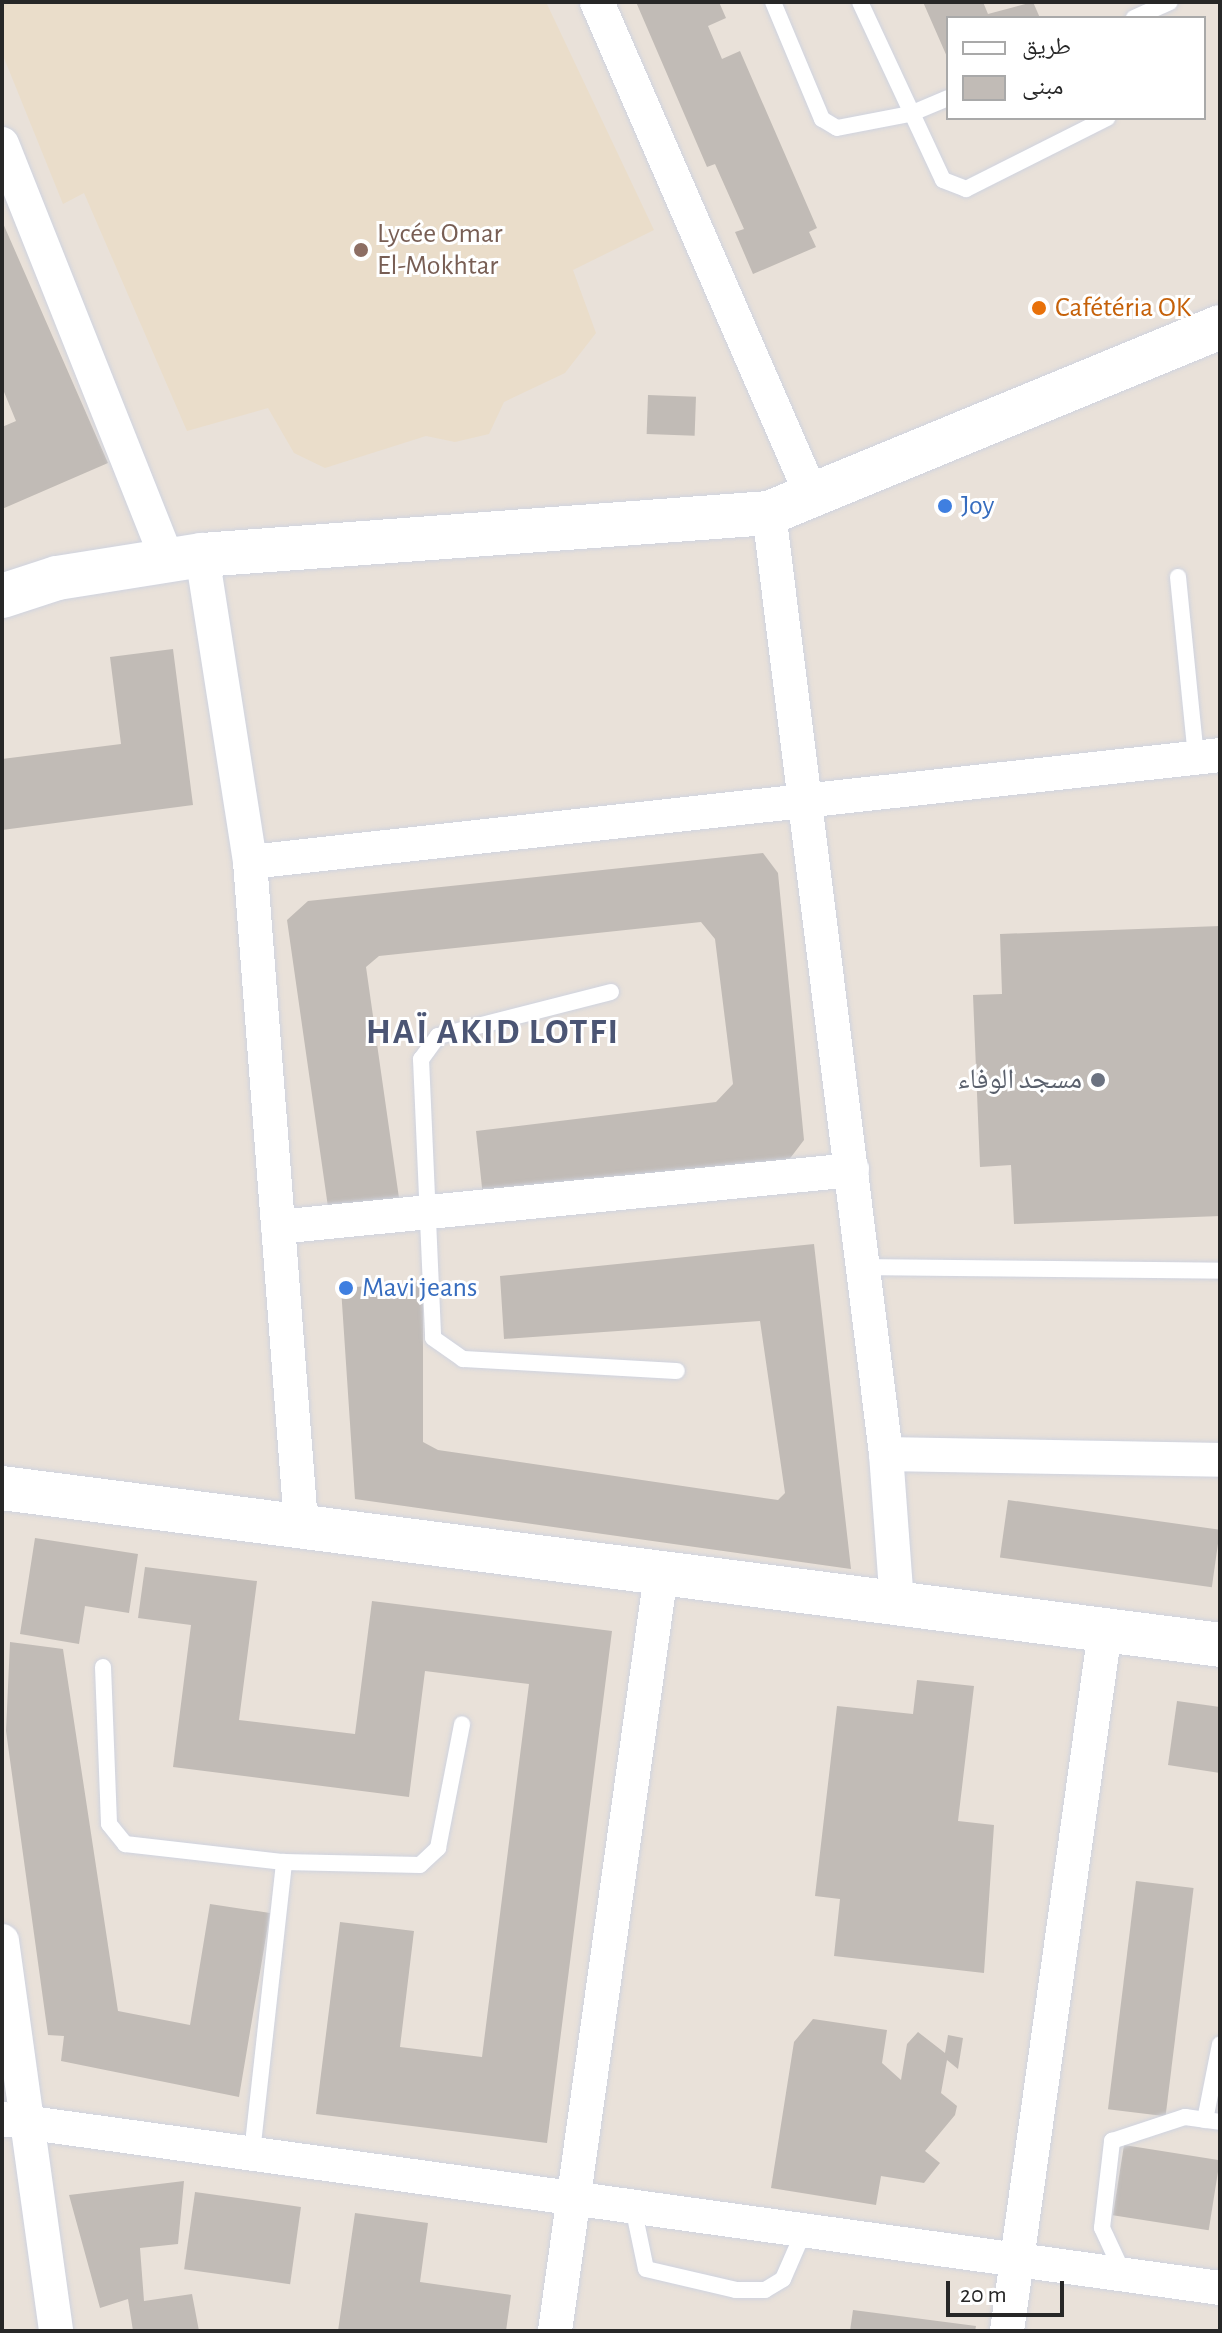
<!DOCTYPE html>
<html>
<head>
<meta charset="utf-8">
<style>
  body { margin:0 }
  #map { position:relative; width:1222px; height:2333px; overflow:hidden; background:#e9e1d9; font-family:"Alegreya Sans","Noto Naskh Arabic",sans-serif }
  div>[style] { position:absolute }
  .education>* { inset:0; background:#eaddca }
  .building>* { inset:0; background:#c1bbb6; transform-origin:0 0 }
  .roads { filter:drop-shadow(0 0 2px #cfd3df) drop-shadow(0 0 2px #cfd3df) }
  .service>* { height:16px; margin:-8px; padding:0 8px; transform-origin:8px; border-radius:8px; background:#fff }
  .minor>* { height:34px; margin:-17px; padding:0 17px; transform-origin:17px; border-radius:17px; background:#fff }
  .secondary>* { height:44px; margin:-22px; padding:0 22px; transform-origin:22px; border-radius:22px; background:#fff }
  .dots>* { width:22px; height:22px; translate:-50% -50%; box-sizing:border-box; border:4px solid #fff; border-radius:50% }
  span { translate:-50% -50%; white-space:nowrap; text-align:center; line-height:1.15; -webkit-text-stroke:6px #fff; paint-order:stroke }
  .education-label { font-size:28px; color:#785e54 }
  .left { translate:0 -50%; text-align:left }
  .food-label { font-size:28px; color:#c56008 }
  .shop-label { font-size:28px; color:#366cbe }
  .worship-label { font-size:28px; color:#5b616d }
  .right { translate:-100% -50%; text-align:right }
  .district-label { font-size:36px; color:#4b5574; font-weight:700; letter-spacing:2px }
  .frame { position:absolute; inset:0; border:4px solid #272727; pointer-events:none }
  .legend { position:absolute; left:946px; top:16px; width:260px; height:104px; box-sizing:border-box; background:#fff; border:2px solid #a9a9a9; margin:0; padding:10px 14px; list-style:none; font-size:24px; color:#272727 }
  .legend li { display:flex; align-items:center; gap:16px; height:40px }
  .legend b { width:40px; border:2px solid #a9a9a9 }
  .scale { position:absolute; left:946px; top:2281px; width:118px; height:36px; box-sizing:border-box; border:4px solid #272727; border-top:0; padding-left:10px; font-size:24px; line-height:28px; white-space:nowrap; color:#272727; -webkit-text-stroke:6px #fff; paint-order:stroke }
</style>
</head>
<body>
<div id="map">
  <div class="education">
    <div style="clip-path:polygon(8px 2px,546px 2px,654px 230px,573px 270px,596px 333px,565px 373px,504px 402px,489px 434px,455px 442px,426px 436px,325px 468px,294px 453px,268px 408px,187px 431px,84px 193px,63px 204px,2px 53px,2px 5px)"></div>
  </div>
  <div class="building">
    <div style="clip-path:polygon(636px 2px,719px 2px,726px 18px,708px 26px,722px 59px,740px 51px,817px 228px,809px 232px,816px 247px,753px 274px,735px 232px,744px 229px,715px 164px,707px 167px)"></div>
    <div style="clip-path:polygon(923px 2px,983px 2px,988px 14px,1033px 2px,1040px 18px,948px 18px,948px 59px)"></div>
    <div style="clip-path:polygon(2px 221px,108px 463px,2px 509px,2px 427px,16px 421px,2px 387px)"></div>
    <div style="left:648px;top:395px;width:48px;height:39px;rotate:2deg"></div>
    <div style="clip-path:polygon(173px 649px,193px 805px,2px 830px,2px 759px,121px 744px,110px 657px)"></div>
    <div style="clip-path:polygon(763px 853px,778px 873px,804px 1140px,788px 1161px,483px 1197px,476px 1131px,716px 1102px,733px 1084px,715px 939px,701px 922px,379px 956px,366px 967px,399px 1198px,328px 1207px,287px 920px,308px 901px)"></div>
    <div style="clip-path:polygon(1220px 926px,1220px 1216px,1014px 1224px,1011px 1165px,980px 1167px,973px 995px,1002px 994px,1000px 934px)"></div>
    <div style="clip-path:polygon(814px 1244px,851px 1569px,355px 1499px,341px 1288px,423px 1282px,423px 1442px,438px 1450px,778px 1500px,785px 1493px,760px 1321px,504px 1339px,500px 1276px)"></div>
    <div style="left:1008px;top:1500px;width:214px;height:58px;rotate:8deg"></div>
    <div style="clip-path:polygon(35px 1538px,138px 1554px,129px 1613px,85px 1606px,79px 1644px,20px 1634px)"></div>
    <div style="clip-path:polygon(145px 1567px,257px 1581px,239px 1720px,355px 1734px,372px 1601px,612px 1631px,547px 2143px,316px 2114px,340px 1922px,414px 1931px,400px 2047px,482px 2057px,529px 1684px,425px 1671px,409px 1797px,173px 1767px,191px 1625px,138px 1618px)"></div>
    <div style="clip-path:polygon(10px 1642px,63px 1649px,118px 2011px,190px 2025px,210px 1904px,270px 1913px,239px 2097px,61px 2061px,64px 2036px,48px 2035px,6px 1731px)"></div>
    <div style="clip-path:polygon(917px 1680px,974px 1686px,958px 1821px,994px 1825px,984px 1973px,834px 1956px,840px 1899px,815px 1896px,837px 1706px,913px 1714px)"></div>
    <div style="clip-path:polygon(1177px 1701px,1220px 1707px,1220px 1773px,1168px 1765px)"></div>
    <div style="left:1136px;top:1881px;width:58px;height:230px;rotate:7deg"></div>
    <div style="clip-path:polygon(813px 2019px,887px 2030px,882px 2063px,901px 2080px,907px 2044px,918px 2032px,945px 2053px,948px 2035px,963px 2038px,958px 2069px,947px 2060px,941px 2093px,957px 2106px,955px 2115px,925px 2151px,940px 2163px,924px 2183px,881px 2176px,876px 2205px,771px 2188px,794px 2042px)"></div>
    <div style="left:1124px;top:2145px;width:97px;height:71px;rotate:9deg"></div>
    <div style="clip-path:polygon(184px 2181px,178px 2244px,140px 2248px,144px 2301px,192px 2294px,199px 2331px,133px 2331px,128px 2299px,100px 2308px,69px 2195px)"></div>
    <div style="left:195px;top:2192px;width:107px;height:78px;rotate:8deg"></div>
    <div style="clip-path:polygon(355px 2213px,428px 2223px,420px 2282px,511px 2295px,506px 2331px,338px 2331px)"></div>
    <div style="clip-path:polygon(853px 2310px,976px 2326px,975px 2331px,850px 2331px)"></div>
  </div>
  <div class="roads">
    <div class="service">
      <div style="left:773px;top:2px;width:127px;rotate:67.3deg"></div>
      <div style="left:822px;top:119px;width:17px;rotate:31deg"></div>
      <div style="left:837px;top:128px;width:74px;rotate:-10.9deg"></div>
      <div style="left:910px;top:114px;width:41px;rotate:-22.8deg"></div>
      <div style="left:860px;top:2px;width:196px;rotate:65deg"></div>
      <div style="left:943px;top:180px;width:25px;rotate:21deg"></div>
      <div style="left:966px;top:189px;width:158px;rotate:-26.7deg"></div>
      <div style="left:1134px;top:18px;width:39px;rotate:-24deg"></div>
      <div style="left:1178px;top:577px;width:181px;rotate:84.3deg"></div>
      <div style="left:611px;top:992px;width:179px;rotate:165.7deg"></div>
      <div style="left:438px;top:1036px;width:29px;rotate:126deg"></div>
      <div style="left:421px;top:1059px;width:279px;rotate:87.5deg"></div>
      <div style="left:433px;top:1338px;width:37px;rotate:35deg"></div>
      <div style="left:463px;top:1359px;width:214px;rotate:3.2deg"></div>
      <div style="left:864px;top:1267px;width:356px;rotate:0.6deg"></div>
      <div style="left:103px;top:1667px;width:157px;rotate:87.8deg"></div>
      <div style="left:109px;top:1824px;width:26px;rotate:51deg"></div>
      <div style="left:125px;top:1844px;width:160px;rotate:6.5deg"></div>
      <div style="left:284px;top:1862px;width:136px;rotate:1.3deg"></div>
      <div style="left:420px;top:1865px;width:25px;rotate:-43deg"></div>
      <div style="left:438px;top:1848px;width:126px;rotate:-79deg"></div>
      <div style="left:1205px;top:2120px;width:77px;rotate:-78.8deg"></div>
      <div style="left:252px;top:2153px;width:293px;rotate:-83.7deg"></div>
      <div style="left:633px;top:2207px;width:63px;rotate:78.2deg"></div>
      <div style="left:646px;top:2269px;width:92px;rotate:13.1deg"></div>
      <div style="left:736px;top:2290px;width:29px"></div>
      <div style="left:765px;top:2290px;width:21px;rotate:-31deg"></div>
      <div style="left:783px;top:2279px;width:52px;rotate:-66.4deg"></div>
      <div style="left:1123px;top:2273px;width:50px;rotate:-115deg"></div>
      <div style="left:1102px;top:2228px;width:88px;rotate:-83.4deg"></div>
      <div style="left:1112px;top:2141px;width:77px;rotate:-18.2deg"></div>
      <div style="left:1185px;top:2117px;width:35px;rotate:8deg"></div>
    </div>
    <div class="minor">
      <div style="left:597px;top:2px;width:539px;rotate:66.48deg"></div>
      <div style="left:2px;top:144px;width:449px;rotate:68.3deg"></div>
      <div style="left:769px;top:513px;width:948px;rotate:82.91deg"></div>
      <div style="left:886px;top:1454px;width:150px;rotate:85.8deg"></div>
      <div style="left:202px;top:555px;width:311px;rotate:81.1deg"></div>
      <div style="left:250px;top:862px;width:664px;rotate:85.59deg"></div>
      <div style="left:250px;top:862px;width:976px;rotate:-6.29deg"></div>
      <div style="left:278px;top:1227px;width:577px;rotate:-5.67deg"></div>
      <div style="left:886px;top:1454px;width:334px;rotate:1deg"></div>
      <div style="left:2px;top:1941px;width:394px;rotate:82.1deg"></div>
      <div style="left:2px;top:2119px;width:1230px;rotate:7.9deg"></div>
      <div style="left:555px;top:2331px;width:764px;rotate:-82.03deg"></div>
      <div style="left:1007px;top:2331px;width:707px;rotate:-82.03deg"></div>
    </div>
    <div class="secondary">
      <div style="left:2px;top:596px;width:58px;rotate:-18.1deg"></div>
      <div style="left:57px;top:578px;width:147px;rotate:-9deg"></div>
      <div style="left:202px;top:555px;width:569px;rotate:-4.24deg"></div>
      <div style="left:769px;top:513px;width:488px;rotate:-22.4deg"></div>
      <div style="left:2px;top:1488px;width:1228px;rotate:7.34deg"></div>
    </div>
  </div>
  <div class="dots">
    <div style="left:361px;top:250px;background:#8d6e63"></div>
    <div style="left:1039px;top:308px;background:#e8710a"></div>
    <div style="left:945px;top:506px;background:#3f7fe0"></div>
    <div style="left:1098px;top:1080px;background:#6b7280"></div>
    <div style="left:346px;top:1288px;background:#3f7fe0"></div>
  </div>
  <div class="education-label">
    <span class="left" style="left:377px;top:250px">Lycée Omar<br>El-Mokhtar</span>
  </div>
  <div class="food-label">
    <span class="left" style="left:1055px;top:308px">Cafétéria OK</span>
  </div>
  <div class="shop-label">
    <span class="left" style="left:961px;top:506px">Joy</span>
    <span class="left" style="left:362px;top:1288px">Mavi jeans</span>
  </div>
  <div class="worship-label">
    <span class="right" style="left:1082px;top:1080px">مسجد الوفاء</span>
  </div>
  <div class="district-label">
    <span style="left:493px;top:1033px">HAÏ AKID LOTFI</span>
  </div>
  <div class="frame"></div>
  <ul class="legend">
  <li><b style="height:10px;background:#fff"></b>طريق</li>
  <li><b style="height:22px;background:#c1bbb6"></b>مبنى</li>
  </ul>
  <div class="scale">20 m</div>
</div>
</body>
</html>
